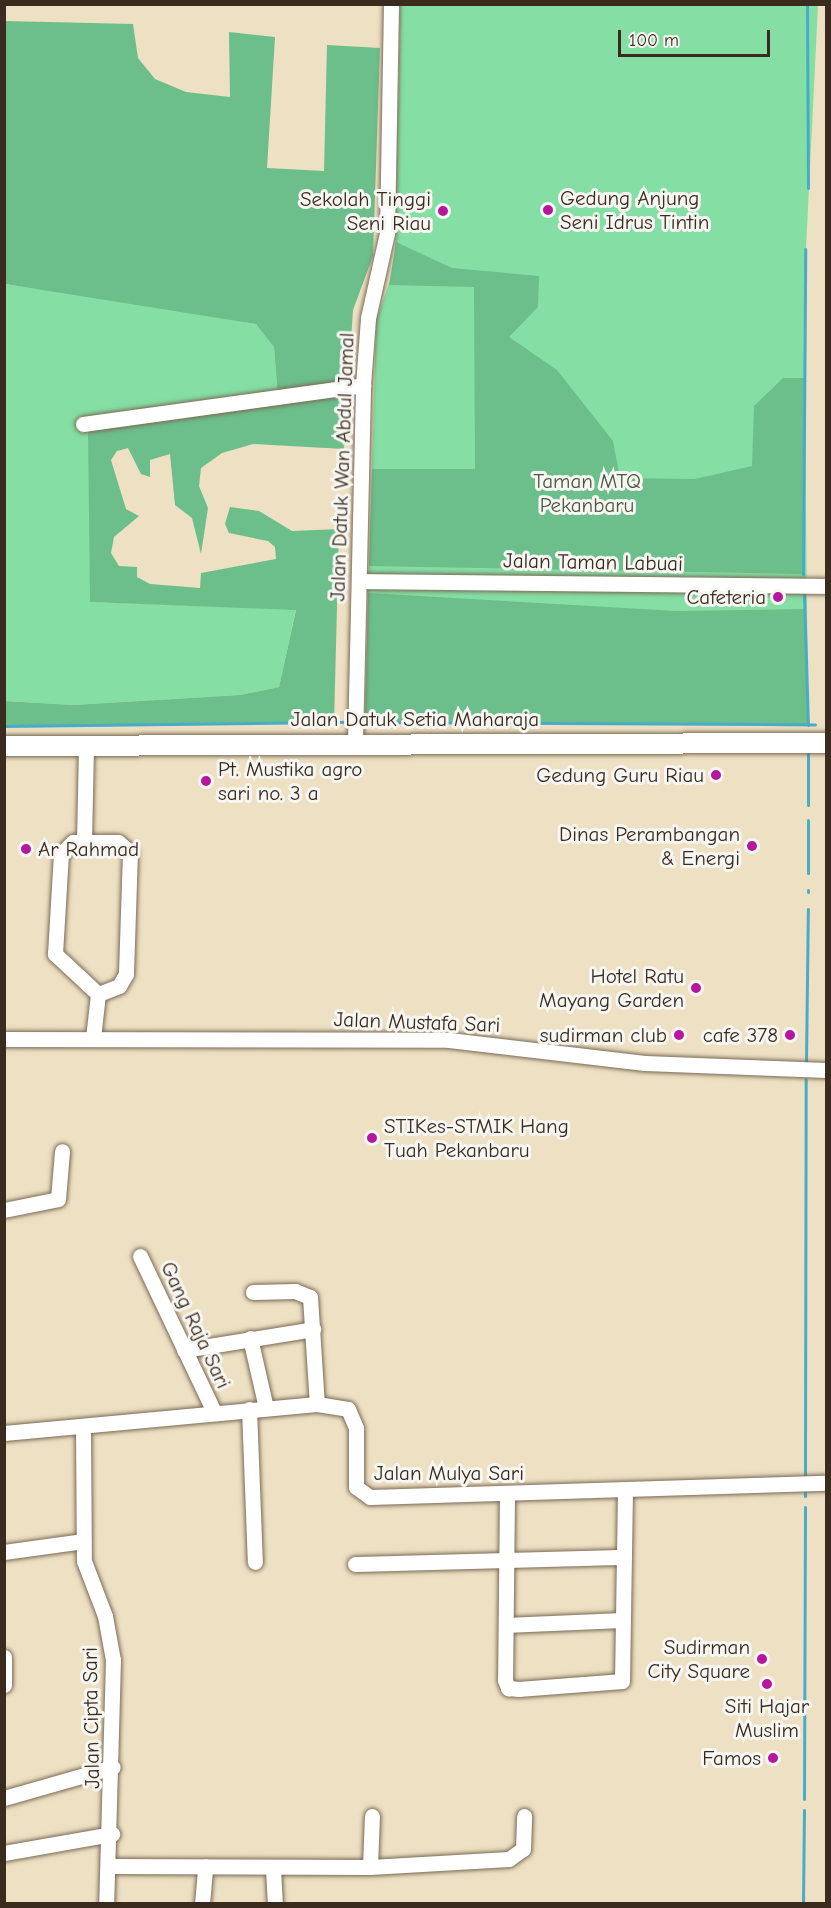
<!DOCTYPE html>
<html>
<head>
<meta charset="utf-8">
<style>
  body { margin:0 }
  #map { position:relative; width:831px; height:1908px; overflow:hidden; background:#eee0c2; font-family:"Comic Neue",sans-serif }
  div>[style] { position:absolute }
  .green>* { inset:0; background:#85dfa4 }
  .forest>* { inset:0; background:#6cbe8a }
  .stream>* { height:3px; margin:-1.5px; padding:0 1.5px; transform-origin:1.5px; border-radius:1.5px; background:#48abc7 }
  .roads { filter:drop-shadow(0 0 2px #7a6a57) drop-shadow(0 0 2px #7a6a57) }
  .minor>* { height:15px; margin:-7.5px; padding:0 7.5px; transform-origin:7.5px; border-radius:7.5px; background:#fff }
  .major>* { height:20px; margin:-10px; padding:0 10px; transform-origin:10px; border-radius:10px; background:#fff }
  .dots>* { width:16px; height:16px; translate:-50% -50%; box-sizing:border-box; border:3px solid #f6f6f2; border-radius:50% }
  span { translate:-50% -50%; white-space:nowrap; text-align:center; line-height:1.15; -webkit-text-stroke:6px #f6f6f2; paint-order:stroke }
  .poi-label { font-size:21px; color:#3b2a1e }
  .left { translate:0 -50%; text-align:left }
  .right { translate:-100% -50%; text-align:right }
  .street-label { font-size:21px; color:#3b2a1e }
  .park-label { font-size:21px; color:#4e5740 }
  .frame { position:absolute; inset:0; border:6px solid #3b2a1e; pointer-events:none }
  .scale { position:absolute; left:618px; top:30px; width:152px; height:27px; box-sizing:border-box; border:3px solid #3b2a1e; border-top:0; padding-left:8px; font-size:18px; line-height:21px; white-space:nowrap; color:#3b2a1e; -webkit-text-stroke:4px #f6f6f2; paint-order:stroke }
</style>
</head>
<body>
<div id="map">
  <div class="green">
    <div style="clip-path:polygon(400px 5px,818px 5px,804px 289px,808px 725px,365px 722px,376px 321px,395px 266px)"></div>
    <div style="clip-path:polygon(4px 284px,152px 305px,256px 324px,265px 331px,274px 347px,278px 399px,89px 430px,91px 602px,296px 609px,279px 687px,240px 695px,73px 705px,5px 701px)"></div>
  </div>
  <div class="forest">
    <div style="clip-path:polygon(5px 21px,133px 24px,138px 58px,155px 79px,186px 92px,230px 97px,229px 32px,275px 37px,267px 168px,324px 171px,327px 45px,380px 48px,373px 256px,353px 310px,344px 449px,253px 444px,222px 453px,201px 468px,199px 486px,208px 508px,201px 554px,192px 518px,175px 505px,170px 454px,150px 460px,150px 477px,141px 474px,128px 448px,117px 451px,111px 460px,126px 509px,139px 516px,114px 537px,111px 553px,119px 566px,137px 567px,137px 577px,150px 584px,200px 588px,201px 573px,276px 559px,275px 547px,268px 541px,229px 533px,225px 524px,230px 507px,259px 511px,292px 531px,339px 529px,334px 723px,5px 726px,5px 701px,73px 705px,240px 695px,279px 687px,296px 610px,90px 602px,88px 430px,278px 399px,274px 347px,256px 324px,5px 284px)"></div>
    <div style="clip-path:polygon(396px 242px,452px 268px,539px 276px,538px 307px,509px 337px,557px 370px,613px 441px,620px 478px,695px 479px,752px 466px,754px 406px,783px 378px,804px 378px,803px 574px,369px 566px,372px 469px,475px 469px,474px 287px,389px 285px)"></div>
    <div style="clip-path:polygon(368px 593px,676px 611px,805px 609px,808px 725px,365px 722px)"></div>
  </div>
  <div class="stream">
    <div style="left:807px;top:4px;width:184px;rotate:89.7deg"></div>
    <div style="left:803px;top:574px;width:325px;rotate:-89.6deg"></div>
    <div style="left:804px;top:592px;width:133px;rotate:88.3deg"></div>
    <div style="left:360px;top:722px;width:455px;rotate:0.3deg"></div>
    <div style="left:4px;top:726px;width:347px;rotate:-0.7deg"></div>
    <div style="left:808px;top:805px;width:52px;rotate:-90deg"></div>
    <div style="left:808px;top:820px;width:53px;rotate:90deg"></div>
    <div style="left:808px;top:892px;width:2px;rotate:-90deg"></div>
    <div style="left:806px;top:1062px;width:153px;rotate:-89.3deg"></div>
    <div style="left:805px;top:1475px;width:396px;rotate:-89.9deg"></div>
    <div style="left:805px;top:1496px;width:5px;rotate:-90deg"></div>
    <div style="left:804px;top:1799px;width:292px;rotate:-89.8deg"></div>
    <div style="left:803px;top:1904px;width:94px;rotate:-89.4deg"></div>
  </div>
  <div class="roads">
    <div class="minor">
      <div style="left:83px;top:424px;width:283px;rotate:-7.9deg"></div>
      <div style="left:359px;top:581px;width:467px;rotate:0.6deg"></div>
      <div style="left:355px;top:742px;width:357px;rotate:-88.7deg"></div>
      <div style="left:363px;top:385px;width:67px;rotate:-85.7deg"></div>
      <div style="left:368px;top:318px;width:87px;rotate:-77.4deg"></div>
      <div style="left:387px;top:233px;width:229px;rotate:-89deg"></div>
      <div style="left:73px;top:842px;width:45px"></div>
      <div style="left:118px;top:842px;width:16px;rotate:40deg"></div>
      <div style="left:130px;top:852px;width:122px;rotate:91.9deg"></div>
      <div style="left:126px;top:974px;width:14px;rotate:120deg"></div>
      <div style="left:119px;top:986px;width:22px;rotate:159deg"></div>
      <div style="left:98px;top:994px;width:59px;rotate:-137.1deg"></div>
      <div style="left:55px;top:954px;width:100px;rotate:-86.6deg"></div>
      <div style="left:61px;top:854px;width:17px;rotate:-45deg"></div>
      <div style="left:84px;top:842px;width:94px;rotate:-88.8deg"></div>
      <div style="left:93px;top:1038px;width:44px;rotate:-83.5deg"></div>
      <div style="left:4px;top:1039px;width:445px;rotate:0.1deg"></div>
      <div style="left:449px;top:1040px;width:197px;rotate:6.7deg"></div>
      <div style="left:645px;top:1063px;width:181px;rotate:2.2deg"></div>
      <div style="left:4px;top:1210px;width:55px;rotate:-11.5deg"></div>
      <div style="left:58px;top:1199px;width:48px;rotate:-85.2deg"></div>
      <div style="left:140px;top:1256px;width:173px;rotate:64.6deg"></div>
      <div style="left:253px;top:1292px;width:42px;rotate:-1.4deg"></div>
      <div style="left:295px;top:1291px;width:16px;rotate:22deg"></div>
      <div style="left:310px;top:1297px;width:107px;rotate:86.3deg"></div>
      <div style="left:250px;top:1338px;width:72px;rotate:77.1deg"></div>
      <div style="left:184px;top:1350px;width:131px;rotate:-9.2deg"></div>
      <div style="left:249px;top:1409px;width:153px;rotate:87.8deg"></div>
      <div style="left:83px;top:1428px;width:133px;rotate:89.6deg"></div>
      <div style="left:84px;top:1561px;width:59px;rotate:69.1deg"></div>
      <div style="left:105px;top:1616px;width:45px;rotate:79.7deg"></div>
      <div style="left:113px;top:1660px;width:244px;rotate:91.6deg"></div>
      <div style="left:4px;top:1433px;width:314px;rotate:-5.3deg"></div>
      <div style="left:317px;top:1404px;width:31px;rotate:9deg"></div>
      <div style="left:348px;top:1409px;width:21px;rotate:67deg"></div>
      <div style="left:356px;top:1428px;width:59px;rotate:90deg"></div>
      <div style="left:356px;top:1487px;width:17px;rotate:36deg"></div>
      <div style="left:370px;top:1497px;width:456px;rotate:-1.8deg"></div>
      <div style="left:507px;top:1495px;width:185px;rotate:90.6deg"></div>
      <div style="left:505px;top:1680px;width:9px;rotate:69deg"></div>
      <div style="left:508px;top:1688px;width:11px;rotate:5deg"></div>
      <div style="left:519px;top:1689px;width:103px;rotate:-4.4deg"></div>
      <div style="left:622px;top:1681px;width:190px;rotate:-89.1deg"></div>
      <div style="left:4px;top:1552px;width:80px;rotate:-7.9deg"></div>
      <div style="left:355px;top:1564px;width:266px;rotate:-1.5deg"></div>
      <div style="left:506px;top:1625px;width:115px;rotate:-2.5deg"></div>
      <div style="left:4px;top:1657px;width:28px;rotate:90deg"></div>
      <div style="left:4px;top:1798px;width:113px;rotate:-15.9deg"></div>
      <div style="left:4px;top:1853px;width:110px;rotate:-10deg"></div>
      <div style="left:111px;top:1866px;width:259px;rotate:0.2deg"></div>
      <div style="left:370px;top:1867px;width:139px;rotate:-3.3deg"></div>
      <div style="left:509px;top:1859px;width:17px;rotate:-36deg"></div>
      <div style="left:523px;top:1849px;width:33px;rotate:-88deg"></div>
      <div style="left:370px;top:1867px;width:51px;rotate:-87.8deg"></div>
      <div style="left:273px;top:1868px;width:36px;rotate:87deg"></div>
      <div style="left:202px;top:1904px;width:38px;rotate:-85deg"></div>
    </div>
    <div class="major">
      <div style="left:4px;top:746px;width:822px;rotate:-0.21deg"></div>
    </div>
  </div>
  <div class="dots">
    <div style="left:548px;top:210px;background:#b5179e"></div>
    <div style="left:443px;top:211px;background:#b5179e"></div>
    <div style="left:778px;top:597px;background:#b5179e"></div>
    <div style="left:716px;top:775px;background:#b5179e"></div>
    <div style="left:206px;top:781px;background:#b5179e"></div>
    <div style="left:752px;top:846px;background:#b5179e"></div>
    <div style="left:26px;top:849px;background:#b5179e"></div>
    <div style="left:696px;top:988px;background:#b5179e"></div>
    <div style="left:679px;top:1035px;background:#b5179e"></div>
    <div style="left:790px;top:1035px;background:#b5179e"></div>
    <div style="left:372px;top:1138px;background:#b5179e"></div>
    <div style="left:762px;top:1659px;background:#b5179e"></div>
    <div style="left:767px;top:1684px;background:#b5179e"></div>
    <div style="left:773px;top:1758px;background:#b5179e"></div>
  </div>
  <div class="poi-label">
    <span class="left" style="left:560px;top:210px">Gedung Anjung<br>Seni Idrus Tintin</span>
    <span class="right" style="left:431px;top:211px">Sekolah Tinggi<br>Seni Riau</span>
    <span class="right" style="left:766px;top:597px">Cafeteria</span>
    <span class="left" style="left:218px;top:781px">Pt. Mustika agro<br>sari no. 3 a</span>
    <span class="right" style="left:704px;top:775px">Gedung Guru Riau</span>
    <span class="right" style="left:740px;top:846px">Dinas Perambangan<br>&amp; Energi</span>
    <span class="left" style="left:38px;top:849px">Ar Rahmad</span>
    <span class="right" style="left:684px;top:988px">Hotel Ratu<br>Mayang Garden</span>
    <span class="right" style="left:667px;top:1035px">sudirman club</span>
    <span class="right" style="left:778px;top:1035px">cafe 378</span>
    <span class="left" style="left:384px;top:1138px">STIKes-STMIK Hang<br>Tuah Pekanbaru</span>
    <span class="right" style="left:750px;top:1659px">Sudirman<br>City Square</span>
    <span style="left:767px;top:1718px">Siti Hajar<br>Muslim</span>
    <span class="right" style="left:761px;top:1758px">Famos</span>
  </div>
  <div class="street-label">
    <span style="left:342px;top:467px;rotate:-88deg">Jalan Datuk Wan Abdul Jamal</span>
    <span style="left:593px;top:562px;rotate:1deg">Jalan Taman Labuai</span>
    <span style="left:415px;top:719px">Jalan Datuk Setia Maharaja</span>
    <span style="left:417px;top:1022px;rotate:2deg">Jalan Mustafa Sari</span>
    <span style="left:196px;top:1325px;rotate:65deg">Gang Raja Sari</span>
    <span style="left:449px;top:1473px">Jalan Mulya Sari</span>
    <span style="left:91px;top:1718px;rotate:-91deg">Jalan Cipta Sari</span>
  </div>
  <div class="park-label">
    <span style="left:587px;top:493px">Taman MTQ<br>Pekanbaru</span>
  </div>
  <div class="frame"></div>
  <div class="scale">100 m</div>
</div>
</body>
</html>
